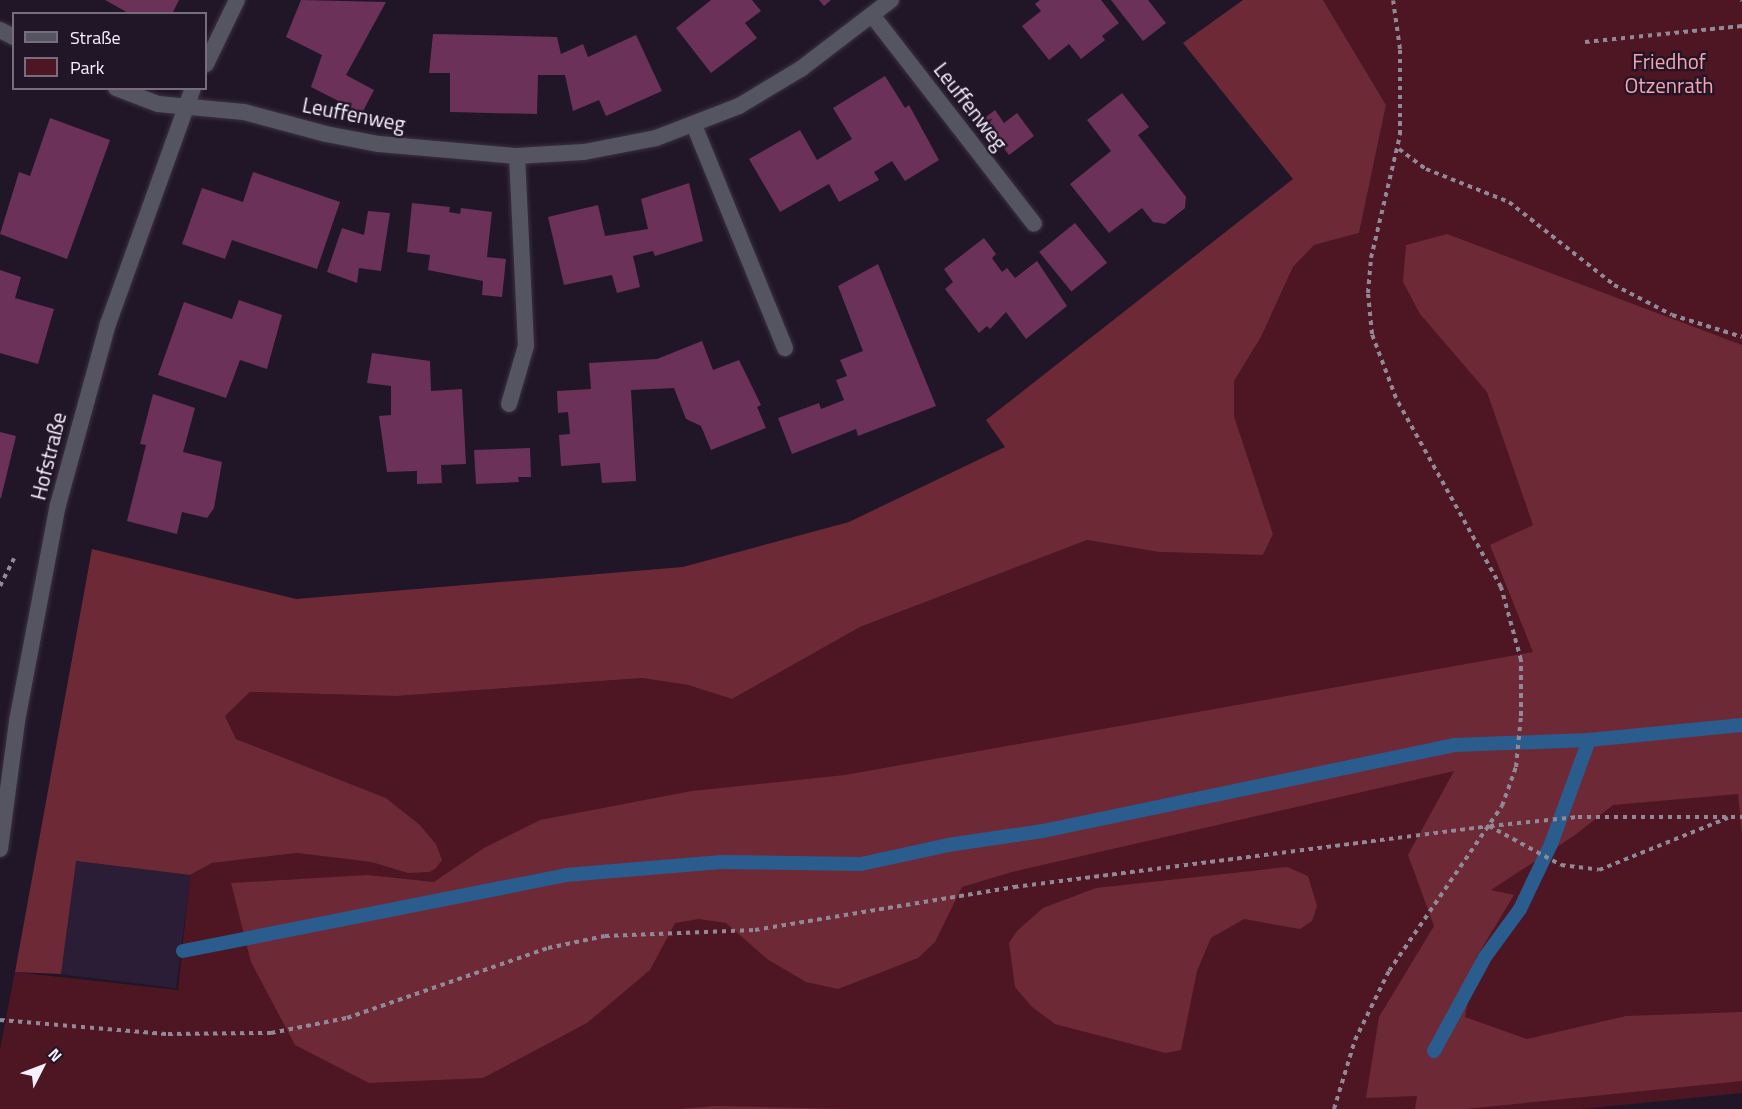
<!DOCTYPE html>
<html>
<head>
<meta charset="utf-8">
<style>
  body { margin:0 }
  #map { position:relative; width:1742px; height:1109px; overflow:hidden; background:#211628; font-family:"Titillium Web",sans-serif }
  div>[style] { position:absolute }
  .built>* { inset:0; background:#2b1d35; transform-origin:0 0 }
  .green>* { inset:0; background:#4e1522 }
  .forest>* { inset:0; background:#6e2937 }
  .stream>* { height:14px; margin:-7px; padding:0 7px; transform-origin:7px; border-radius:7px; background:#2a5d8e }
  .building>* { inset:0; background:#6b3159; transform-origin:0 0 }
  .path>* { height:4px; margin-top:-2px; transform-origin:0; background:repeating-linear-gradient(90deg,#918998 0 4.5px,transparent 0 9px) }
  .roads { filter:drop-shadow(0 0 2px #3b3042) drop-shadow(0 0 2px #3b3042) }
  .minor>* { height:16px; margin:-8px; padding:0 8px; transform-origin:8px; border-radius:8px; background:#545560 }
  span { translate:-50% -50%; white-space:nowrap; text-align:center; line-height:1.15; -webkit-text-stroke:4.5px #211628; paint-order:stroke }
  .park-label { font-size:21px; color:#f9a3af }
  .street-label { font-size:21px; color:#f7f0fd }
  .legend { position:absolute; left:12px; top:12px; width:195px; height:78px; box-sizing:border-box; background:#211628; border:2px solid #776d7d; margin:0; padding:8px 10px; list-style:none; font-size:18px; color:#f7f0fd }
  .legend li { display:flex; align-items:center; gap:12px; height:30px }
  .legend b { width:30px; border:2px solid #776d7d }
  .north { position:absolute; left:12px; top:1037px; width:60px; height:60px; -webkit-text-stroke:4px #211628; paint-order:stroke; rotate:48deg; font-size:16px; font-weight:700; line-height:24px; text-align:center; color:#f7f0fd }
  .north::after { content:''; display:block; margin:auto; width:21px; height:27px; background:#f7f0fd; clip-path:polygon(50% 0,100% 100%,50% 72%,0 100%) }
</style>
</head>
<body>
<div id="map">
  <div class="built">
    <div style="left:75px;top:861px;width:116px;height:114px;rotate:7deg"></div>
  </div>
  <div class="green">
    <div style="clip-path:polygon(1323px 0,1742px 0,1742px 1093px,1582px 1109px,0 1109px,0 1049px,15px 972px,178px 990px,190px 875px,212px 863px,297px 853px,371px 862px,408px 873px,436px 844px,420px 825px,386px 798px,236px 739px,225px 716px,250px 692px,396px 696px,642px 678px,688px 685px,732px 699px,860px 627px,1087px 540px,1159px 552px,1263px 555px,1273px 534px,1234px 416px,1234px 381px,1261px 337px,1293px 267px,1314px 245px,1359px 233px,1386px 105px)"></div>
  </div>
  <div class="forest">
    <div style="clip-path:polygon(1243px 0,1323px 0,1386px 105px,1359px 233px,1314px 245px,1293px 267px,1261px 337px,1234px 381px,1234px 416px,1273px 534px,1263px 555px,1159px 552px,1087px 540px,860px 627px,732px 699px,688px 685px,642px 678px,396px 696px,250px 692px,225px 716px,236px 739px,386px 798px,420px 825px,436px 844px,442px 860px,436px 868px,430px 872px,408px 873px,371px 862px,297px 853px,212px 863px,190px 875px,76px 861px,61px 974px,15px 972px,92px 549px,296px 599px,683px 567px,849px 522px,1005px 447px,986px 420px,1293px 179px,1183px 43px)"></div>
    <div style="clip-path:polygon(1447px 234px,1742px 345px,1742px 835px,1738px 794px,1613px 805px,1575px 835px,1491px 890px,1514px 895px,1476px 958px,1465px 1017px,1527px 1039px,1626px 1016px,1742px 1012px,1742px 1081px,1466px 1109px,1415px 1109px,1417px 1096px,1366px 1098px,1379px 1017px,1434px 926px,1408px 855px,1454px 771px,1012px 872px,962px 887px,935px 942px,918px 958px,838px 989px,806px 982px,767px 959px,726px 923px,699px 919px,675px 923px,650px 970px,587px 1023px,483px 1078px,369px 1083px,295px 1045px,251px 962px,231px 883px,367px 875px,434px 882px,484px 848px,540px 820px,692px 791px,845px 775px,1533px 652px,1490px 545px,1533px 525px,1487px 392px,1420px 314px,1403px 282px,1406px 245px)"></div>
    <div style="clip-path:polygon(1287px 867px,1308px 876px,1317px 906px,1312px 921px,1300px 929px,1244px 919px,1211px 938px,1197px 971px,1181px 1050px,1166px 1053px,1055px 1024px,1032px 1007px,1015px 987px,1009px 943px,1017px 931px,1043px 908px,1096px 888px)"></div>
    <div style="clip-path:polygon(715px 1106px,848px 1109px,679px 1109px)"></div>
  </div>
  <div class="stream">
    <div style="left:183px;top:951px;width:390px;rotate:-11.2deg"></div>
    <div style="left:566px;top:875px;width:156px;rotate:-4.8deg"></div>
    <div style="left:721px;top:862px;width:140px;rotate:0.8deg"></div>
    <div style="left:861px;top:864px;width:89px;rotate:-12.3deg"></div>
    <div style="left:948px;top:845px;width:96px;rotate:-8.4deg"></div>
    <div style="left:1043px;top:831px;width:420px;rotate:-11.8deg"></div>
    <div style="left:1454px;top:745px;width:135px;rotate:-2.1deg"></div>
    <div style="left:1589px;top:740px;width:154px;rotate:-5.6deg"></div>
    <div style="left:1434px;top:1051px;width:107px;rotate:-61.5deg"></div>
    <div style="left:1485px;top:957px;width:59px;rotate:-53.9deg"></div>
    <div style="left:1520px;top:909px;width:72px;rotate:-64.5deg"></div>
    <div style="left:1551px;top:844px;width:111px;rotate:-69.9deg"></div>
  </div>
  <div class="building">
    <div style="clip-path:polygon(105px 0,179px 0,172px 14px,130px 14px)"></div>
    <div style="clip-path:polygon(301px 0,386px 2px,346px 75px,374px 90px,362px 113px,311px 87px,322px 55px,286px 37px)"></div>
    <div style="clip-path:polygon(711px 0,752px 0,761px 11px,745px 23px,757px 38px,711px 73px,676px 28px)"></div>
    <div style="clip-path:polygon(819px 0,831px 0,824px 6px)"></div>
    <div style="clip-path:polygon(1040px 0,1101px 0,1119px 23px,1102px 36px,1105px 40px,1081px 59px,1069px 44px,1049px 60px,1022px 26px,1041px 11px,1035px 4px)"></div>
    <div style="clip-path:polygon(1111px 0,1148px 0,1166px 23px,1143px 41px)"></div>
    <div style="clip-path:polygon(433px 34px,557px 37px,561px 54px,583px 44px,588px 57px,636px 35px,662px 91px,606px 116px,599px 100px,573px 111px,565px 75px,538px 75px,537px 114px,450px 112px,450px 73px,429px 73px)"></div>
    <div style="clip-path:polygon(885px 76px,905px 108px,909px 105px,939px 160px,905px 181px,892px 161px,874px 172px,879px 180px,839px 202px,829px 184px,780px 212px,749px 159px,800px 130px,817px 160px,852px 139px,833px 108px)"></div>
    <div style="clip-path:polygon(1122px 93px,1149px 127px,1138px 135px,1186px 197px,1185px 208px,1165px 224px,1153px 222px,1142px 208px,1109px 233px,1070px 184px,1111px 151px,1087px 120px)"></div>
    <div style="clip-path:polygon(995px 110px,1004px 123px,1017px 113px,1034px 136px,1009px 155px,982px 120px)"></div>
    <div style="clip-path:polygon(50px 118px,110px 140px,67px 259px,0 234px,19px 172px,30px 176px)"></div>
    <div style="clip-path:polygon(253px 172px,340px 202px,317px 269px,232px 240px,225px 259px,182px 244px,202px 188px,243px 202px)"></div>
    <div style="clip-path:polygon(689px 183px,703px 241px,655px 256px,653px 251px,633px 256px,640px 287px,617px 293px,612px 275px,564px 285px,548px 217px,598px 205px,605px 236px,648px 229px,641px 199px)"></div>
    <div style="clip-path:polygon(412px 203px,450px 207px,449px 212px,460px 214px,461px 208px,492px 212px,487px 257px,506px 259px,502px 297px,482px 295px,483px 281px,428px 270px,430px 255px,407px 252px)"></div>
    <div style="clip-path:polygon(368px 211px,390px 213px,381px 271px,359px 268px,357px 283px,327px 272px,342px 228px,364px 235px)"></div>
    <div style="left:1075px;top:223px;width:51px;height:46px;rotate:51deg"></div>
    <div style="clip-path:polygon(984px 238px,996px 254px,992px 258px,1002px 272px,1007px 268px,1015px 278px,1037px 261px,1067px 306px,1026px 339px,1006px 312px,990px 329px,987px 326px,979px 333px,945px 289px,953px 282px,944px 269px)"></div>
    <div style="clip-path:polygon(878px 264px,936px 406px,858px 436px,856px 429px,792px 454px,778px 418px,819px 403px,821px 409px,844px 400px,836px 380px,847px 376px,840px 360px,863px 351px,838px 286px)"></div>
    <div style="clip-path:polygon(0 270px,21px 277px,15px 298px,54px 309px,38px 364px,0 353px)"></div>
    <div style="clip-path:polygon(239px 300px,282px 315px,267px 369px,240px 360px,226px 398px,158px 375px,184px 302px,232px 319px)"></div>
    <div style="clip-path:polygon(702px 341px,713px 370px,739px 360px,761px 405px,757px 407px,766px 428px,711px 450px,701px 426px,686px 419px,674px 388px,631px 390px,636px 481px,602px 483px,600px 463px,561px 466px,559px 435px,570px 434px,568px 412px,558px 413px,557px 391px,591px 389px,589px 363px,657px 359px)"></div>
    <div style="clip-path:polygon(372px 353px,430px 361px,431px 391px,462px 389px,466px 464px,441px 465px,442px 483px,417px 484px,417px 471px,387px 472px,379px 416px,391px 415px,391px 386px,367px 383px)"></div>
    <div style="clip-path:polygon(153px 394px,195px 408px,183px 452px,222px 462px,214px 508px,207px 518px,182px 512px,177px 534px,127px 521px,146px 445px,140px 444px)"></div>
    <div style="clip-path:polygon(0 432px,16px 436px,1px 498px,0 498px)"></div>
    <div style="clip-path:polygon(530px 448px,531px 477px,518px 477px,519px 482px,476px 484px,474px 450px)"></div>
  </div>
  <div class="path">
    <div style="left:1741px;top:0;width:1px;rotate:45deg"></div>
    <div style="left:1585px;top:42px;width:158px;rotate:-5.8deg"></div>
    <div style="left:1399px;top:149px;width:34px;rotate:37deg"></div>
    <div style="left:1426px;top:169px;width:89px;rotate:21.7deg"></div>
    <div style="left:1509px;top:202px;width:134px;rotate:38.3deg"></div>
    <div style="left:1614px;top:285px;width:65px;rotate:27.3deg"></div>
    <div style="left:1672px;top:315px;width:73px;rotate:17.4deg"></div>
    <div style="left:0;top:586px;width:31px;rotate:-63deg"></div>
    <div style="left:1490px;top:826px;width:88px;rotate:-5.8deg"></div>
    <div style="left:1578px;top:817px;width:164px"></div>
    <div style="left:0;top:1020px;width:169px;rotate:4.8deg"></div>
    <div style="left:168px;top:1034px;width:103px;rotate:-0.6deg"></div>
    <div style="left:271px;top:1033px;width:77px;rotate:-11.2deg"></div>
    <div style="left:347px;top:1018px;width:213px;rotate:-19.2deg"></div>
    <div style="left:548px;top:948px;width:58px;rotate:-11.9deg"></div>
    <div style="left:605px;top:936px;width:150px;rotate:-2.3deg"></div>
    <div style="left:755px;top:930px;width:263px;rotate:-9.4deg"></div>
    <div style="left:1014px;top:887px;width:479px;rotate:-7.3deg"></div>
    <div style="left:1489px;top:826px;width:82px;rotate:28.4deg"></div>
    <div style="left:1561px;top:865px;width:38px;rotate:7deg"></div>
    <div style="left:1599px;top:870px;width:139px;rotate:-22deg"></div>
    <div style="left:1334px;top:1109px;width:72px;rotate:-73.1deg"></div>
    <div style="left:1355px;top:1040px;width:77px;rotate:-63.8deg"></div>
    <div style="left:1389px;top:971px;width:200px;rotate:-55.6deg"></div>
    <div style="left:1502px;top:806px;width:41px;rotate:-70.3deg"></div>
    <div style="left:1516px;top:767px;width:51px;rotate:-84.4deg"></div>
    <div style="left:1521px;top:716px;width:56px;rotate:-90deg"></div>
    <div style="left:1521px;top:660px;width:76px;rotate:-105.3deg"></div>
    <div style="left:1501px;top:587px;width:216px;rotate:-119.1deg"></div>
    <div style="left:1396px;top:398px;width:68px;rotate:-110.6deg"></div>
    <div style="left:1372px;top:334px;width:41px;rotate:-95.6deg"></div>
    <div style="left:1368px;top:293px;width:35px;rotate:-85deg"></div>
    <div style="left:1371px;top:258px;width:126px;rotate:-76.7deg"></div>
    <div style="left:1400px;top:135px;width:86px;rotate:-90deg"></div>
    <div style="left:1400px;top:49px;width:49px;rotate:-98.1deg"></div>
  </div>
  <div class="roads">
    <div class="minor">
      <div style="left:872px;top:15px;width:264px;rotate:52.2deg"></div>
      <div style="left:0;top:30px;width:16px;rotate:27deg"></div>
      <div style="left:206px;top:64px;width:71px;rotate:-64.2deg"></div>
      <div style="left:116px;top:88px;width:45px;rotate:20.9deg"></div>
      <div style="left:158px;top:104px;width:86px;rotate:5.3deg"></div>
      <div style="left:244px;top:112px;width:85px;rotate:15deg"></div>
      <div style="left:326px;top:134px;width:54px;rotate:10.7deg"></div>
      <div style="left:379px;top:144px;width:139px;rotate:5deg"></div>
      <div style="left:517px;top:156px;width:67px;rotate:-3.4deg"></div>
      <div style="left:584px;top:152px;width:73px;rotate:-11deg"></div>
      <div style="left:656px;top:138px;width:89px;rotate:-21.1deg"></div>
      <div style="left:739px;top:106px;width:74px;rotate:-31.1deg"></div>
      <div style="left:802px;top:68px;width:112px;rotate:-37.4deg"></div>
      <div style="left:694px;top:125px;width:241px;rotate:67.8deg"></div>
      <div style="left:509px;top:404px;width:60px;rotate:-73.7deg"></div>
      <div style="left:526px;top:346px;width:190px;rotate:-92.7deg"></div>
      <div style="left:0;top:849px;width:129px;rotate:-82.4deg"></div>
      <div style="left:17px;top:721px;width:220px;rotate:-79.3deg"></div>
      <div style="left:58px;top:505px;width:188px;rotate:-74.6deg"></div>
      <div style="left:108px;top:324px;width:251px;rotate:-70.2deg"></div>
    </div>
  </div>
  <div class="park-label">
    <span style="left:1669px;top:73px">Friedhof<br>Otzenrath</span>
  </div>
  <div class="street-label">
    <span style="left:971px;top:106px;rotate:52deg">Leuffenweg</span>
    <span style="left:354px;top:114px;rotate:11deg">Leuffenweg</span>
    <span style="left:48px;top:456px;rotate:-76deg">Hofstraße</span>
  </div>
  <ul class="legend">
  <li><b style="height:8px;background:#545560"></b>Straße</li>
  <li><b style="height:16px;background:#4e1522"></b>Park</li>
  </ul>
  <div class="north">N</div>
</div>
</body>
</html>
